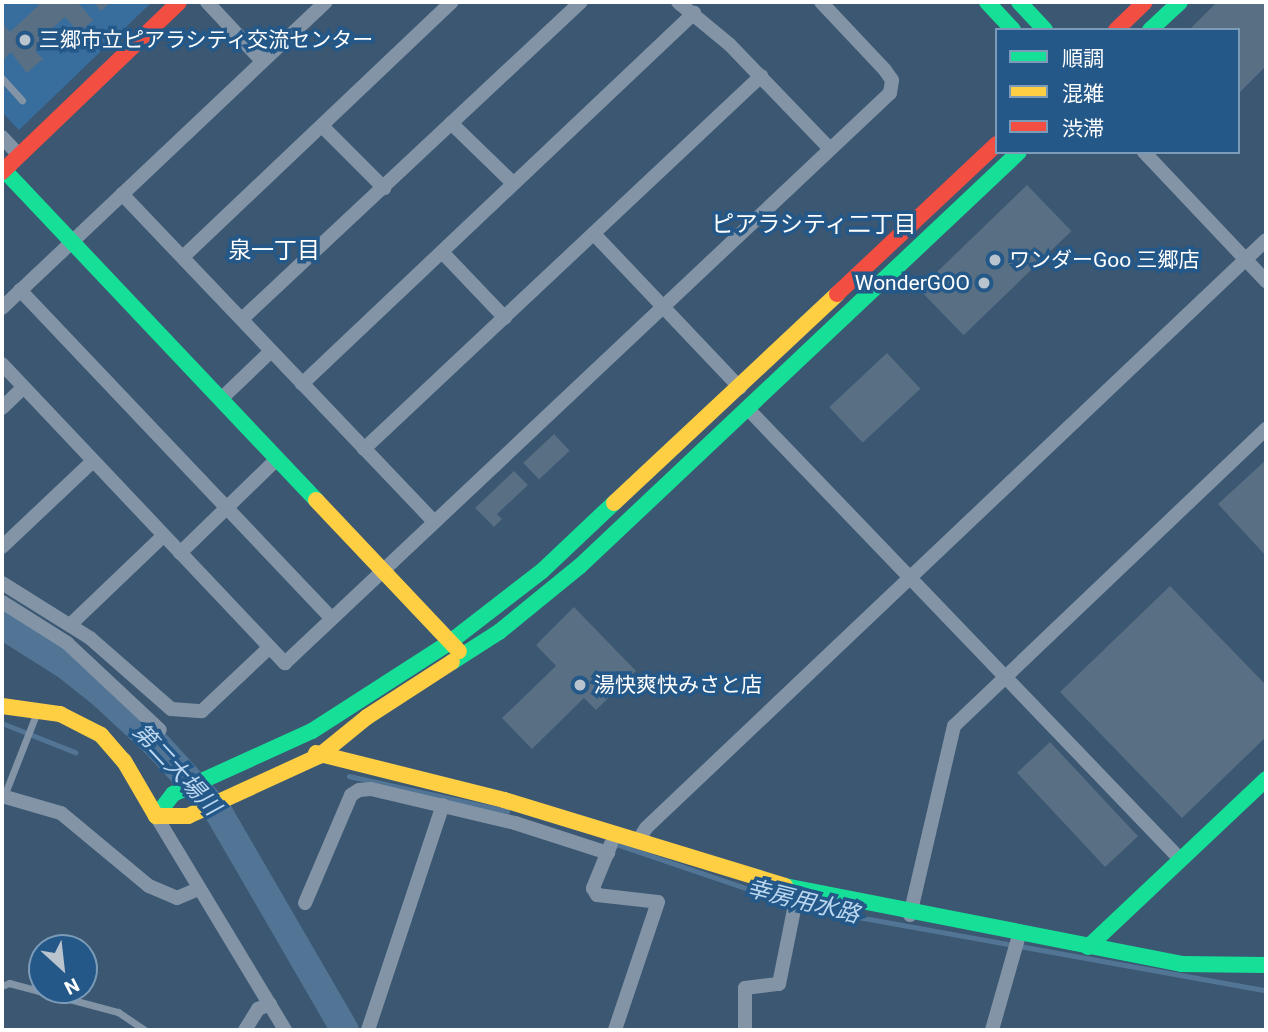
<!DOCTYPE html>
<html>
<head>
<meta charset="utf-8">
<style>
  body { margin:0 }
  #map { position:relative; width:1268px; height:1032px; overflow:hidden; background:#3b5772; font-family:Roboto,"Noto Sans JP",sans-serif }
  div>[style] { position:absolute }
  .green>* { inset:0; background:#386e9e }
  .stream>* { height:4.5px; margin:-2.25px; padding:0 2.25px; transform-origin:2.25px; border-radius:2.25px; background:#527596 }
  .river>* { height:28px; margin:-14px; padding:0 14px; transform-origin:14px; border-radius:14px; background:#527596 }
  .building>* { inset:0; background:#586f84; transform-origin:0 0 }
  .lane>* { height:7px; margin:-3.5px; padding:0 3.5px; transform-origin:3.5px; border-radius:3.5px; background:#8294a6 }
  .street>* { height:14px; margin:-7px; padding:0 7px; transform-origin:7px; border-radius:7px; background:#8294a6 }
  .fast>* { height:16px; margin:-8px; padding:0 8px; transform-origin:8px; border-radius:8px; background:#16e098 }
  .slow>* { height:16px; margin:-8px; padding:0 8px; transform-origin:8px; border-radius:8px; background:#ffcf43 }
  .jam>* { height:16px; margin:-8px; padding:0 8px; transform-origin:8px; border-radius:8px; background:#f24e42 }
  .dots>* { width:19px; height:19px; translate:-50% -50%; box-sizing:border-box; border:4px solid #245888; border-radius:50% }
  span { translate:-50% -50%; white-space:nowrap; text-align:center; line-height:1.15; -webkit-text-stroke:7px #245888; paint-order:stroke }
  .poi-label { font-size:21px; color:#fff }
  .left { translate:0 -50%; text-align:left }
  .right { translate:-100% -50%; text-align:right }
  .neighbourhood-label { font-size:23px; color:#fff }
  .water-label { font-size:23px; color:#bcd8f1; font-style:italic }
  .frame { position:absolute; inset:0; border:4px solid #fff; pointer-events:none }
  .legend { position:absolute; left:995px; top:28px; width:245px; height:126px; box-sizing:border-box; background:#245888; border:2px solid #7c9bb8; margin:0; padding:9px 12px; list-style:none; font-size:21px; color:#fff }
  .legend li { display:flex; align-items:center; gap:14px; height:35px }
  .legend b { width:35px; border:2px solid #7c9bb8 }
  .north { position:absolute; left:28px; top:934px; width:70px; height:70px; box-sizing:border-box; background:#245888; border:2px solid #7c9bb8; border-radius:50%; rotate:153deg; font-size:19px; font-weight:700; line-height:28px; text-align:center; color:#fff }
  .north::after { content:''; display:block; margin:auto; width:24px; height:32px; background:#bac4ce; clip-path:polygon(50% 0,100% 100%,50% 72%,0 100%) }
</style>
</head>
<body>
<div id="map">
  <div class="green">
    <div style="clip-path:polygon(2px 2px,152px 2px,19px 130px,2px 112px)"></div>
  </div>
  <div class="stream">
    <div style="left:2px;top:723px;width:79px;rotate:21.7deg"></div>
    <div style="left:349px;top:776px;width:162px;rotate:12.5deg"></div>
    <div style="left:613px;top:843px;width:144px;rotate:18.7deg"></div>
    <div style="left:749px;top:889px;width:90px;rotate:15.4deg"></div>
    <div style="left:836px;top:913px;width:437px;rotate:10.2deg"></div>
  </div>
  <div class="river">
    <div style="left:2px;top:625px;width:77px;rotate:32.2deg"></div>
    <div style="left:67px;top:666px;width:45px;rotate:38.7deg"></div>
    <div style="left:102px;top:694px;width:78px;rotate:42.9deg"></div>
    <div style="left:159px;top:747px;width:89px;rotate:47.7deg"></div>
    <div style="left:219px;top:813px;width:251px;rotate:59.9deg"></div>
  </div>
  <div class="building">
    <div style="clip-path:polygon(36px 2px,82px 2px,79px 4px,93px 20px,79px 33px,65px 17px,45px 35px,53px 44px,47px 49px,42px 44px,35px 51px,43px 59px,27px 73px,11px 52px,2px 61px,2px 23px,10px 32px,39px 5px)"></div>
    <div style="clip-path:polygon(93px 2px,111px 2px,101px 11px)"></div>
    <div style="clip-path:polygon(1217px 2px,1266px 2px,1266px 66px,1238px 94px,1238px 30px,1189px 30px)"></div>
    <div style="left:1027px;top:185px;width:64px;height:150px;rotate:46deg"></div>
    <div style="left:887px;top:353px;width:49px;height:79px;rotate:47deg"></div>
    <div style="left:554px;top:434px;width:23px;height:42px;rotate:47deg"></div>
    <div style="clip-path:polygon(1266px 460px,1266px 556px,1218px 504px)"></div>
    <div style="clip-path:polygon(514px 471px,528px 485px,497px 514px,502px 519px,494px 527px,475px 508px)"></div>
    <div style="clip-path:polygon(1170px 586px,1266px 685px,1266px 737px,1182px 818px,1060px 692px)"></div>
    <div style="clip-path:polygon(574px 607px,636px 671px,596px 710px,584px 698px,532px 749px,502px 718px,556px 666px,536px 645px)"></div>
    <div style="left:1050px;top:742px;width:129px;height:45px;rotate:47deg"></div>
  </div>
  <div class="lane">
    <div style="left:2px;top:78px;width:30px;rotate:48deg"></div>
    <div style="left:4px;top:796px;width:90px;rotate:-68.6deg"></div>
    <div style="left:2px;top:986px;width:8px;rotate:-23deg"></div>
    <div style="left:9px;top:983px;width:113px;rotate:14.9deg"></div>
    <div style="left:118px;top:1012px;width:32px;rotate:34deg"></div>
  </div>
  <div class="street">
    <div style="left:207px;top:2px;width:81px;rotate:47deg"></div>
    <div style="left:678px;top:2px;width:67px;rotate:39.6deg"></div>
    <div style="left:730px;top:45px;width:144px;rotate:46.1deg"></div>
    <div style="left:451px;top:123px;width:86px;rotate:44.1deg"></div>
    <div style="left:322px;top:126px;width:88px;rotate:45deg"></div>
    <div style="left:2px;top:137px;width:25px;rotate:47deg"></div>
    <div style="left:1144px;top:152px;width:178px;rotate:46.6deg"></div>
    <div style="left:122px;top:194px;width:453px;rotate:46.4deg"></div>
    <div style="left:594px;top:234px;width:212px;rotate:46.5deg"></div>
    <div style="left:442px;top:252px;width:91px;rotate:46.3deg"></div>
    <div style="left:184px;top:256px;width:369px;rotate:-43.5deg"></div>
    <div style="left:20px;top:290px;width:453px;rotate:46.5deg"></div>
    <div style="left:2px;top:308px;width:446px;rotate:-43.4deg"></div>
    <div style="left:242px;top:319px;width:464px;rotate:-43.1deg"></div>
    <div style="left:2px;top:364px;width:412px;rotate:46.6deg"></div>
    <div style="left:285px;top:663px;width:831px;rotate:-43.29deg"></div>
    <div style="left:890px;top:93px;width:13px;rotate:-81deg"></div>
    <div style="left:892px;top:80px;width:12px;rotate:-125deg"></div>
    <div style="left:885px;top:70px;width:93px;rotate:-133.3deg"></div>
    <div style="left:302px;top:384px;width:540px;rotate:-43.42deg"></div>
    <div style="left:221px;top:399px;width:69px;rotate:-43.8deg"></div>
    <div style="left:2px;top:408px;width:29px;rotate:-44deg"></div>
    <div style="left:748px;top:409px;width:625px;rotate:46.17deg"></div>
    <div style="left:364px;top:449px;width:545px;rotate:-43.21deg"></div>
    <div style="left:2px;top:547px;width:125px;rotate:-43.4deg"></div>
    <div style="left:180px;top:553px;width:135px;rotate:-44.1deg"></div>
    <div style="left:2px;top:583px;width:104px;rotate:32deg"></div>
    <div style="left:90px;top:638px;width:108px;rotate:41.2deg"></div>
    <div style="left:171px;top:709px;width:31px;rotate:4deg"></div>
    <div style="left:202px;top:711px;width:93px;rotate:-43.3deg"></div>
    <div style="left:2px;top:602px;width:77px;rotate:32.2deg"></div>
    <div style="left:67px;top:643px;width:127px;rotate:43.1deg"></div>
    <div style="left:71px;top:624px;width:127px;rotate:-43.7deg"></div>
    <div style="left:2px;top:796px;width:61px;rotate:16.1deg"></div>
    <div style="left:61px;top:813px;width:114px;rotate:39.7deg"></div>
    <div style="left:149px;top:886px;width:30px;rotate:23deg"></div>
    <div style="left:177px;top:898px;width:23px;rotate:-23deg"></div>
    <div style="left:156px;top:816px;width:250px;rotate:58.9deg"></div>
    <div style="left:638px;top:841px;width:15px;rotate:-58deg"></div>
    <div style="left:646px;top:828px;width:854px;rotate:-43.48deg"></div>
    <div style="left:611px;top:844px;width:48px;rotate:112.2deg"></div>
    <div style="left:593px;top:888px;width:8px;rotate:60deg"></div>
    <div style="left:597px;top:895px;width:61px;rotate:6.5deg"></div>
    <div style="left:658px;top:902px;width:135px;rotate:108.6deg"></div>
    <div style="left:305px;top:903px;width:117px;rotate:-66.9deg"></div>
    <div style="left:351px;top:795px;width:9px;rotate:-32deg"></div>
    <div style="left:359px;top:790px;width:12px;rotate:-5deg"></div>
    <div style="left:371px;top:789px;width:148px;rotate:13.3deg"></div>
    <div style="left:515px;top:823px;width:98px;rotate:17.9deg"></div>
    <div style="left:910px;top:915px;width:194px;rotate:-76.9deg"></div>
    <div style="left:954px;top:726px;width:431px;rotate:-43.6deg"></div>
    <div style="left:245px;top:1030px;width:25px;rotate:-58deg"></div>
    <div style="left:258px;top:1009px;width:13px;rotate:-23deg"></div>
    <div style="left:368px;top:1030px;width:237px;rotate:-71.6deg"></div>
    <div style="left:745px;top:1030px;width:42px;rotate:-90deg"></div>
    <div style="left:745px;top:988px;width:34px;rotate:-7deg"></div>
    <div style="left:779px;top:984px;width:96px;rotate:-78.6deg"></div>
    <div style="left:992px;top:1030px;width:99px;rotate:-74.1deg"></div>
  </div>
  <div class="fast">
    <div style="left:987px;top:2px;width:38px;rotate:47deg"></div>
    <div style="left:1019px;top:2px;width:38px;rotate:47deg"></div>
    <div style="left:1150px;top:30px;width:41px;rotate:-43deg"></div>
    <div style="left:4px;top:170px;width:454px;rotate:46.6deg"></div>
    <div style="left:452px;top:662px;width:56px;rotate:-32.6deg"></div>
    <div style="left:499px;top:632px;width:104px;rotate:-39.2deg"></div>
    <div style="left:580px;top:566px;width:603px;rotate:-43.32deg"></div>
    <div style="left:156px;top:816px;width:28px;rotate:-52deg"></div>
    <div style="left:173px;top:794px;width:153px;rotate:-24.4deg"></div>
    <div style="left:312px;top:731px;width:164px;rotate:-32.8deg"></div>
    <div style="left:450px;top:642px;width:116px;rotate:-37.7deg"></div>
    <div style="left:542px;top:571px;width:99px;rotate:-43.4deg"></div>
    <div style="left:785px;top:886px;width:404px;rotate:11.1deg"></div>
    <div style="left:1181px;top:964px;width:85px;rotate:0.7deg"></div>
    <div style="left:1088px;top:947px;width:245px;rotate:-43.3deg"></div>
  </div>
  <div class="slow">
    <div style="left:316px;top:500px;width:208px;rotate:46.6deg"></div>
    <div style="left:614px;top:503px;width:306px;rotate:-43.1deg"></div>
    <div style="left:2px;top:706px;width:59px;rotate:7.9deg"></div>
    <div style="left:60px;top:714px;width:46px;rotate:27.1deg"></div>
    <div style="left:101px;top:735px;width:35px;rotate:49deg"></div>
    <div style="left:124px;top:761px;width:64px;rotate:59.8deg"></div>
    <div style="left:316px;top:753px;width:194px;rotate:14deg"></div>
    <div style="left:504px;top:800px;width:294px;rotate:17deg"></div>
    <div style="left:156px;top:816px;width:32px"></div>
    <div style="left:188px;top:816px;width:144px;rotate:-24.6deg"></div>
    <div style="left:319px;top:756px;width:62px;rotate:-39.1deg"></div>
    <div style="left:367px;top:717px;width:101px;rotate:-32.9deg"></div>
  </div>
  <div class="jam">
    <div style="left:1116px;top:30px;width:40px;rotate:-44deg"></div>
    <div style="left:2px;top:172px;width:245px;rotate:-43.8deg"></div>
    <div style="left:837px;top:294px;width:219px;rotate:-43.2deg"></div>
  </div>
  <div class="dots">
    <div style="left:25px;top:40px;background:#bac4ce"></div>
    <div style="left:995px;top:260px;background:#bac4ce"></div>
    <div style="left:984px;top:283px;background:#bac4ce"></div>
    <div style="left:580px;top:685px;background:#bac4ce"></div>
  </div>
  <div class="poi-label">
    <span class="left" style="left:39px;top:40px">三郷市立ピアラシティ交流センター</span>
    <span class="left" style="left:1009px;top:260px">ワンダーGoo 三郷店</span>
    <span class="right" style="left:970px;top:283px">WonderGOO</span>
    <span class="left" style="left:594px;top:685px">湯快爽快みさと店</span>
  </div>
  <div class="neighbourhood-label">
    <span style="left:814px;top:225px">ピアラシティ二丁目</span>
    <span style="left:274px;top:251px">泉一丁目</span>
  </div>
  <div class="water-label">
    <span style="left:176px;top:770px;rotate:47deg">第二大場川</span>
    <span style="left:803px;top:902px;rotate:14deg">幸房用水路</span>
  </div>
  <div class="frame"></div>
  <ul class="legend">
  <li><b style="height:9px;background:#16e098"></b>順調</li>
  <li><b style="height:9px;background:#ffcf43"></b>混雑</li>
  <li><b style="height:9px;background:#f24e42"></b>渋滞</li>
  </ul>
  <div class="north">N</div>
</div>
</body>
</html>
